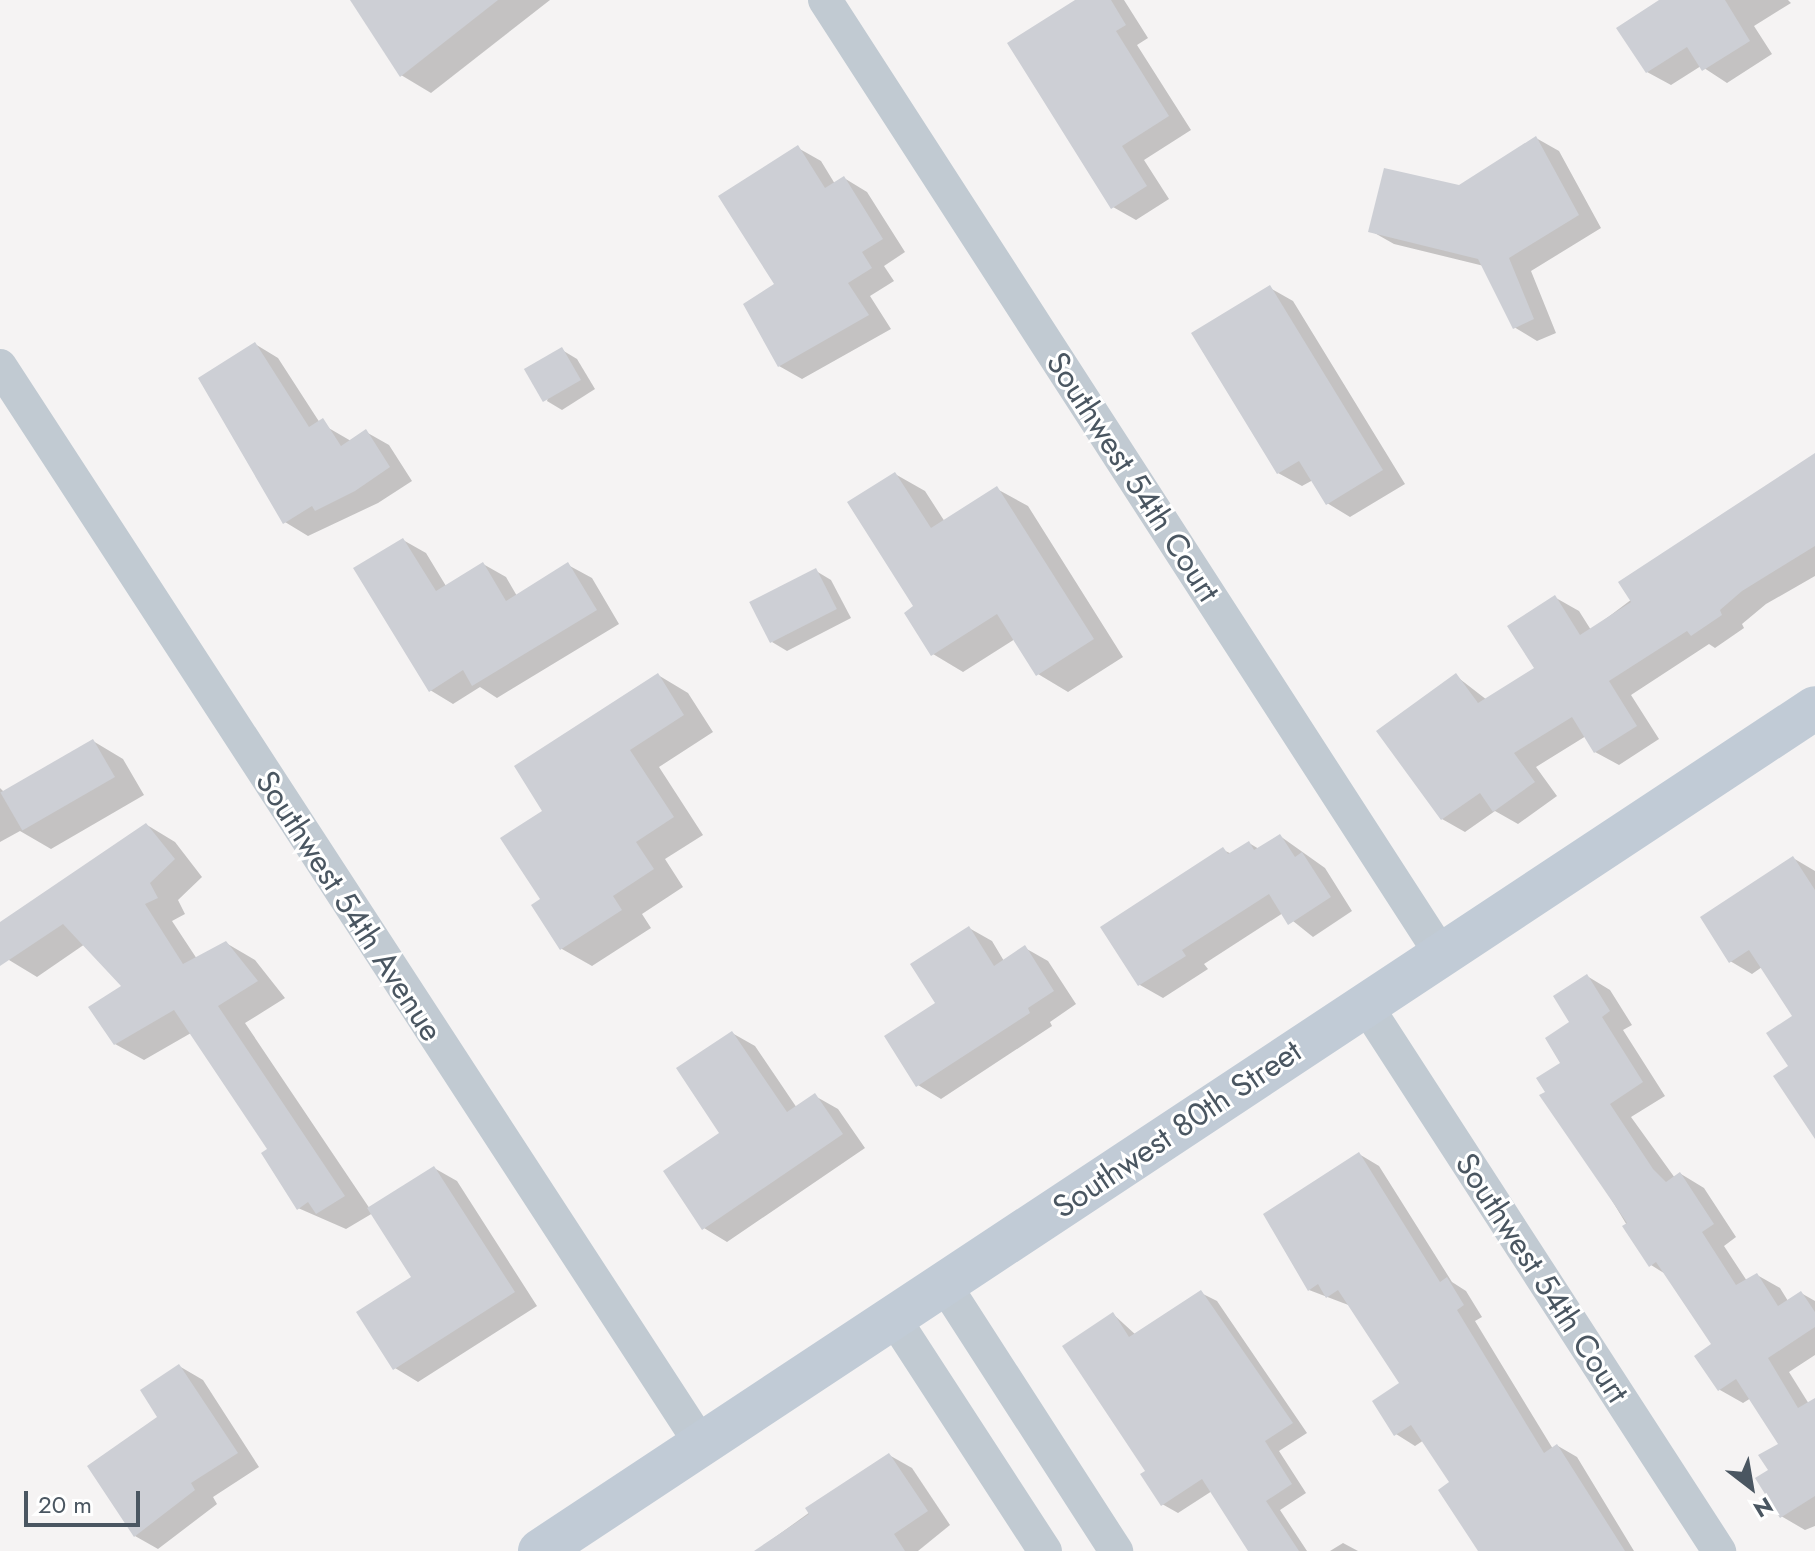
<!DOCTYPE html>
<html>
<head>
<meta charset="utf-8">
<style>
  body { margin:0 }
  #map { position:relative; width:1815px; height:1551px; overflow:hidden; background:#f5f3f3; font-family:Jost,sans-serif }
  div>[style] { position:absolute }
  .shadow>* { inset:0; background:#0003 }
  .building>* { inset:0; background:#cdcfd5; transform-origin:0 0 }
  .street>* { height:34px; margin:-17px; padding:0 17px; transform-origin:17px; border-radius:17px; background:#c1cad2 }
  .secondary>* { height:44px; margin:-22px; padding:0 22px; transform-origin:22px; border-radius:22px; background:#c1cbd6 }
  span { translate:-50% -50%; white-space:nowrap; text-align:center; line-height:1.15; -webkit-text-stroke:6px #fff; paint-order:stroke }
  .street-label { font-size:32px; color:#4a5661 }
  .north { position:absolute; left:1711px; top:1447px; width:80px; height:80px; -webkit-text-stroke:6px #fff; paint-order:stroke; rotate:149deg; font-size:22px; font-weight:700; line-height:32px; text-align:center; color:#4a5661 }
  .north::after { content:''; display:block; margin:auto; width:28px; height:36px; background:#4a5661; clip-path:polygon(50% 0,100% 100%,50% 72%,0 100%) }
  .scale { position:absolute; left:24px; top:1491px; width:116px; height:36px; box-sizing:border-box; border:4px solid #4a5661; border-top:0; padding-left:10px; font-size:24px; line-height:28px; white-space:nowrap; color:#4a5661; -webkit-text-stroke:6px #fff; paint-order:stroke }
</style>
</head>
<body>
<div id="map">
  <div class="shadow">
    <div style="clip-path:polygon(352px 0,550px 0,431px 93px,401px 75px)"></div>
    <div style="clip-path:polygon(1079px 0,1124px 0,1148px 38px,1137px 45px,1191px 130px,1144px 160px,1169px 199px,1136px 220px,1113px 207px)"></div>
    <div style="clip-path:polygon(1662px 0,1788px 0,1791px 3px,1754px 26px,1772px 54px,1727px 83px,1701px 66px,1671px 85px,1647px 72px)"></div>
    <div style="clip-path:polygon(1536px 138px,1559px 151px,1601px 228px,1531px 271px,1556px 333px,1537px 341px,1514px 327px,1484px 266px,1394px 244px,1371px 231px,1460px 188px)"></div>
    <div style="clip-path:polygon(798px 148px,821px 161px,835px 184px,844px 178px,867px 192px,905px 252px,884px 266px,894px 281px,870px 296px,891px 329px,802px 379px,779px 366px,777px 285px)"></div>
    <div style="clip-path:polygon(1270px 288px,1293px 301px,1405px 484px,1350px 517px,1327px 503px,1313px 480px,1302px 486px,1278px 473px)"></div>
    <div style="clip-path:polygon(255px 344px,278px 358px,320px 423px,351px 441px,366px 432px,389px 445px,412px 481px,378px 503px,308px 536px,285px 522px)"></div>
    <div style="clip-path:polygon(562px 350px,577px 359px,595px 389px,562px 410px,547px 401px)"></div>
    <div style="clip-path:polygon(1815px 461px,1815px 576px,1766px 604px,1742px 624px,1744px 628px,1715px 648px,1709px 644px,1631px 695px,1659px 739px,1619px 765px,1595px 752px,1586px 736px,1536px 767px,1557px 796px,1518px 824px,1495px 811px,1465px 832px,1442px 819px,1456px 676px,1487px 700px,1537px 669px,1556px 598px,1579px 611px,1591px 630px)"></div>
    <div style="clip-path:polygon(895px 474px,925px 491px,945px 522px,997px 489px,1028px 506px,1123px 657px,1068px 692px,1038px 674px,1015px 639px,963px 672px,933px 654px,916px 607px)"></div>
    <div style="clip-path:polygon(403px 540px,426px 553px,446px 586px,483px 564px,506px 577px,517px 596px,568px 565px,592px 578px,619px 624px,497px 698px,480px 687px,453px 704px,430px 690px)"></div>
    <div style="clip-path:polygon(816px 571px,831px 580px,851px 618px,787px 651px,772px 642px)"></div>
    <div style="clip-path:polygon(658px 675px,688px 693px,713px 732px,659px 767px,703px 835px,665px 859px,683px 887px,642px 914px,651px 928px,592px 966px,562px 949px,534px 906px,543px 900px,545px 812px)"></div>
    <div style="clip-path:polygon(93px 741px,123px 759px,144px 795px,51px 849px,20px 831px,0 842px,0 788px,4px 792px)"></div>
    <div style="clip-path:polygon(147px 825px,175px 842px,202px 877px,178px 900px,185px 914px,172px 921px,197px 959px,226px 943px,255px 960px,285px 998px,245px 1023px,370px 1209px,434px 1168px,457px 1181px,537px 1306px,418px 1382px,395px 1368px,414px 1278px,373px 1213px,346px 1229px,298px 1208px,270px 1149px,191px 1033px,144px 1060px,115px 1044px,124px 986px,85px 944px,37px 977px,9px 960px,0 945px,0 924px)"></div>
    <div style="clip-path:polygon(1280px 836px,1325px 868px,1352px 911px,1313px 937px,1283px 913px,1204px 964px,1208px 969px,1163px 998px,1140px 985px,1103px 928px,1223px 850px,1232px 854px,1249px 843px,1259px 849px)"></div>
    <div style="clip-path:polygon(1793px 858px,1815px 871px,1815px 1138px,1791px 1067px,1795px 1016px,1762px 967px,1752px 974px,1730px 961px)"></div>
    <div style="clip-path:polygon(969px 928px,992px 941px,1004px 961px,1025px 948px,1048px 961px,1076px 1004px,1050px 1022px,1052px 1026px,941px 1099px,918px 1085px,938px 1004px)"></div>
    <div style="clip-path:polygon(1587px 976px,1610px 990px,1632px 1025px,1623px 1030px,1665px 1096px,1631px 1117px,1675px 1178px,1681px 1174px,1704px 1188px,1736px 1237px,1724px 1246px,1747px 1281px,1757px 1275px,1780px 1288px,1788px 1301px,1801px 1293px,1815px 1301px,1815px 1355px,1789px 1372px,1809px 1404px,1815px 1400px,1815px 1526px,1805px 1530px,1781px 1516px,1771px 1471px,1780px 1444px,1751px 1398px,1743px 1403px,1720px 1390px,1714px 1344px,1667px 1275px,1651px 1265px,1547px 1093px,1563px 1063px)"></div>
    <div style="clip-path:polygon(732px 1033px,755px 1046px,797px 1108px,815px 1096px,838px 1109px,865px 1148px,727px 1242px,704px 1228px,722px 1133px)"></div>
    <div style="clip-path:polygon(1359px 1154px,1379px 1166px,1452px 1282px,1466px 1291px,1482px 1317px,1475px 1321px,1553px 1449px,1558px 1446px,1577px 1457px,1634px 1551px,1480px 1551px,1452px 1483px,1424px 1440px,1415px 1446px,1396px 1434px,1402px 1384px,1351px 1306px,1309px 1290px)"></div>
    <div style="clip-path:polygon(1201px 1293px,1217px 1301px,1307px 1433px,1279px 1451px,1306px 1493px,1280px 1510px,1307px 1551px,1250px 1551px,1212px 1491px,1178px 1513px,1162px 1504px,1147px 1472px,1113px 1314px,1136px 1335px)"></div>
    <div style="clip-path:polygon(179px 1366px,203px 1380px,259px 1467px,213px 1497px,217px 1504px,158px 1549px,135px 1536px,160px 1418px)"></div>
    <div style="clip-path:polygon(889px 1455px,912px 1468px,950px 1525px,918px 1551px,756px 1551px)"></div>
    <div style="clip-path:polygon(1343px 1543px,1358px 1551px,1330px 1551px)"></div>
  </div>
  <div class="building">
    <div style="clip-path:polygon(350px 0,498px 0,400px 77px)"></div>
    <div style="clip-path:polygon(1075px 0,1111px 0,1126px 25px,1116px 31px,1169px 116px,1122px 146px,1147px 186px,1111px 209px,1007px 43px)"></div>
    <div style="clip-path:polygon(1659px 0,1725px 0,1750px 41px,1702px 71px,1687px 47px,1646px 73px,1616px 28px)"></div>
    <div style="clip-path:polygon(1536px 136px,1579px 215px,1509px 258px,1534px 319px,1513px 329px,1478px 259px,1368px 232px,1384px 168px,1459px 185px)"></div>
    <div style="clip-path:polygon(798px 145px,825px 188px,844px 176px,883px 239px,862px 252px,872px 268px,848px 283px,869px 315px,778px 367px,743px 304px,774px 284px,718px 196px)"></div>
    <div style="clip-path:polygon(1270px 285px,1383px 470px,1326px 505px,1299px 461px,1277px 474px,1191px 333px)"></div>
    <div style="clip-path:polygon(255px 342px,309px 427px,323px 418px,341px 446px,366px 429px,390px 467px,355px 491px,315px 511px,312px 506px,283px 524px,198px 378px)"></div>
    <div style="left:562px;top:347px;width:38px;height:44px;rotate:60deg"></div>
    <div style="clip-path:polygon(1815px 453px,1815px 546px,1742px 591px,1720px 610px,1722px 615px,1691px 636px,1687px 631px,1609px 681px,1637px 726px,1594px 753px,1572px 717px,1514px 753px,1535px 782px,1493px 812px,1480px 793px,1441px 820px,1376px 731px,1456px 673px,1478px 703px,1534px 668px,1507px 626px,1555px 595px,1580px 635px,1631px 602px,1618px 582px)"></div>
    <div style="clip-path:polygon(895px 472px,931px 528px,997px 486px,1094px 639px,1036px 676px,997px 614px,931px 656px,904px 613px,913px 606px,847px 502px)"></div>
    <div style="clip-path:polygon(403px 538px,436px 591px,483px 562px,506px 601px,568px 562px,597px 610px,472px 686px,463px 670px,429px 692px,353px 568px)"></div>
    <div style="left:816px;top:568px;width:46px;height:75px;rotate:63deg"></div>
    <div style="clip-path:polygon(658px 673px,684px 715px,630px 750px,674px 817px,636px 842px,654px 869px,613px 896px,622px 910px,560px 950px,531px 905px,540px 899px,500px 838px,542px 811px,514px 766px)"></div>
    <div style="left:93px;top:739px;width:44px;height:107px;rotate:60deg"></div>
    <div style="clip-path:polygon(146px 823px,175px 859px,150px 883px,158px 898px,145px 904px,183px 964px,226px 941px,258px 981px,218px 1006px,345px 1196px,316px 1214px,308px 1202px,297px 1210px,261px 1153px,267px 1149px,174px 1010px,114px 1045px,88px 1007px,121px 986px,63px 924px,0 966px,0 922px)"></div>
    <div style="clip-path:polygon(1280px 834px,1295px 857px,1302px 852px,1331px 897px,1288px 925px,1269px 894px,1182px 950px,1186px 956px,1138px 986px,1100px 927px,1223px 847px,1228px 854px,1249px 841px,1254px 850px)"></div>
    <div style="clip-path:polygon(1793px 856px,1815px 890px,1815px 1139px,1773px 1076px,1788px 1066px,1766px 1033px,1792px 1016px,1749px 950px,1729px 963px,1700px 917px)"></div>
    <div style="clip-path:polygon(969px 926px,994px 966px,1025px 945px,1054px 991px,1028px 1008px,1030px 1013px,916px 1087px,884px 1036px,935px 1003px,910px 964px)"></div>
    <div style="clip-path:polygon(1587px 974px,1610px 1011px,1602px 1017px,1643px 1082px,1610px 1104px,1653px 1169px,1666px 1182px,1680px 1172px,1714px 1224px,1702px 1232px,1736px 1285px,1757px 1273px,1778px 1306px,1801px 1291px,1815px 1312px,1815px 1327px,1768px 1358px,1798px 1408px,1815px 1398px,1815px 1496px,1780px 1518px,1755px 1478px,1768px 1470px,1758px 1455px,1778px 1444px,1736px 1379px,1718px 1391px,1694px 1356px,1711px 1344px,1656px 1262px,1649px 1267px,1622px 1226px,1627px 1223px,1539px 1095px,1545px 1092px,1536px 1078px,1560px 1063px,1545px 1038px,1569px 1022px,1553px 996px)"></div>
    <div style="clip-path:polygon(732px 1031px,787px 1112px,815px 1093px,843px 1134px,702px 1230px,663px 1171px,719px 1133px,676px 1068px)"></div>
    <div style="clip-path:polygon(1359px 1152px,1440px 1282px,1447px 1277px,1464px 1305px,1457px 1310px,1544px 1453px,1557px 1444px,1625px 1551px,1478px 1551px,1438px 1490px,1449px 1482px,1411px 1425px,1394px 1436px,1372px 1401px,1399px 1383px,1338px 1290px,1326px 1298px,1318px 1284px,1308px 1291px,1263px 1214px)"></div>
    <div style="clip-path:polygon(434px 1166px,515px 1292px,393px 1370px,356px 1312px,411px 1277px,367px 1208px)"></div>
    <div style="clip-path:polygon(1201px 1290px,1293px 1423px,1265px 1441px,1292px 1484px,1266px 1501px,1299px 1551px,1248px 1551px,1202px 1479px,1161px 1506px,1140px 1474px,1145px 1471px,1062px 1346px,1113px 1312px,1129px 1337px)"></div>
    <div style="clip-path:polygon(179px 1364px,238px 1453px,191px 1483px,195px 1490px,134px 1537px,87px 1466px,157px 1417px,140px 1390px)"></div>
    <div style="clip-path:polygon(889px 1453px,928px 1511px,894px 1534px,905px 1551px,754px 1551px,809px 1514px,805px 1508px)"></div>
  </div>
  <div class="street">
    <div style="left:825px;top:0;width:1136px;rotate:57.15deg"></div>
    <div style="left:0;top:366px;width:1286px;rotate:56.96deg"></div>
    <div style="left:1365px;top:1004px;width:652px;rotate:57.09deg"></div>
    <div style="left:944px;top:1284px;width:318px;rotate:57.2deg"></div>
    <div style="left:893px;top:1317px;width:279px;rotate:57deg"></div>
  </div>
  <div class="secondary">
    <div style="left:540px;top:1551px;width:1528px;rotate:-33.47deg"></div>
  </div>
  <div class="street-label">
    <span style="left:1133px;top:477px;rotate:57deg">Southwest 54th Court</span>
    <span style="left:349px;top:906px;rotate:57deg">Southwest 54th Avenue</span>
    <span style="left:1177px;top:1129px;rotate:-34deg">Southwest 80th Street</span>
    <span style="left:1542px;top:1278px;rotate:57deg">Southwest 54th Court</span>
  </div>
  <div class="north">N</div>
  <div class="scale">20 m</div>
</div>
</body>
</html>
